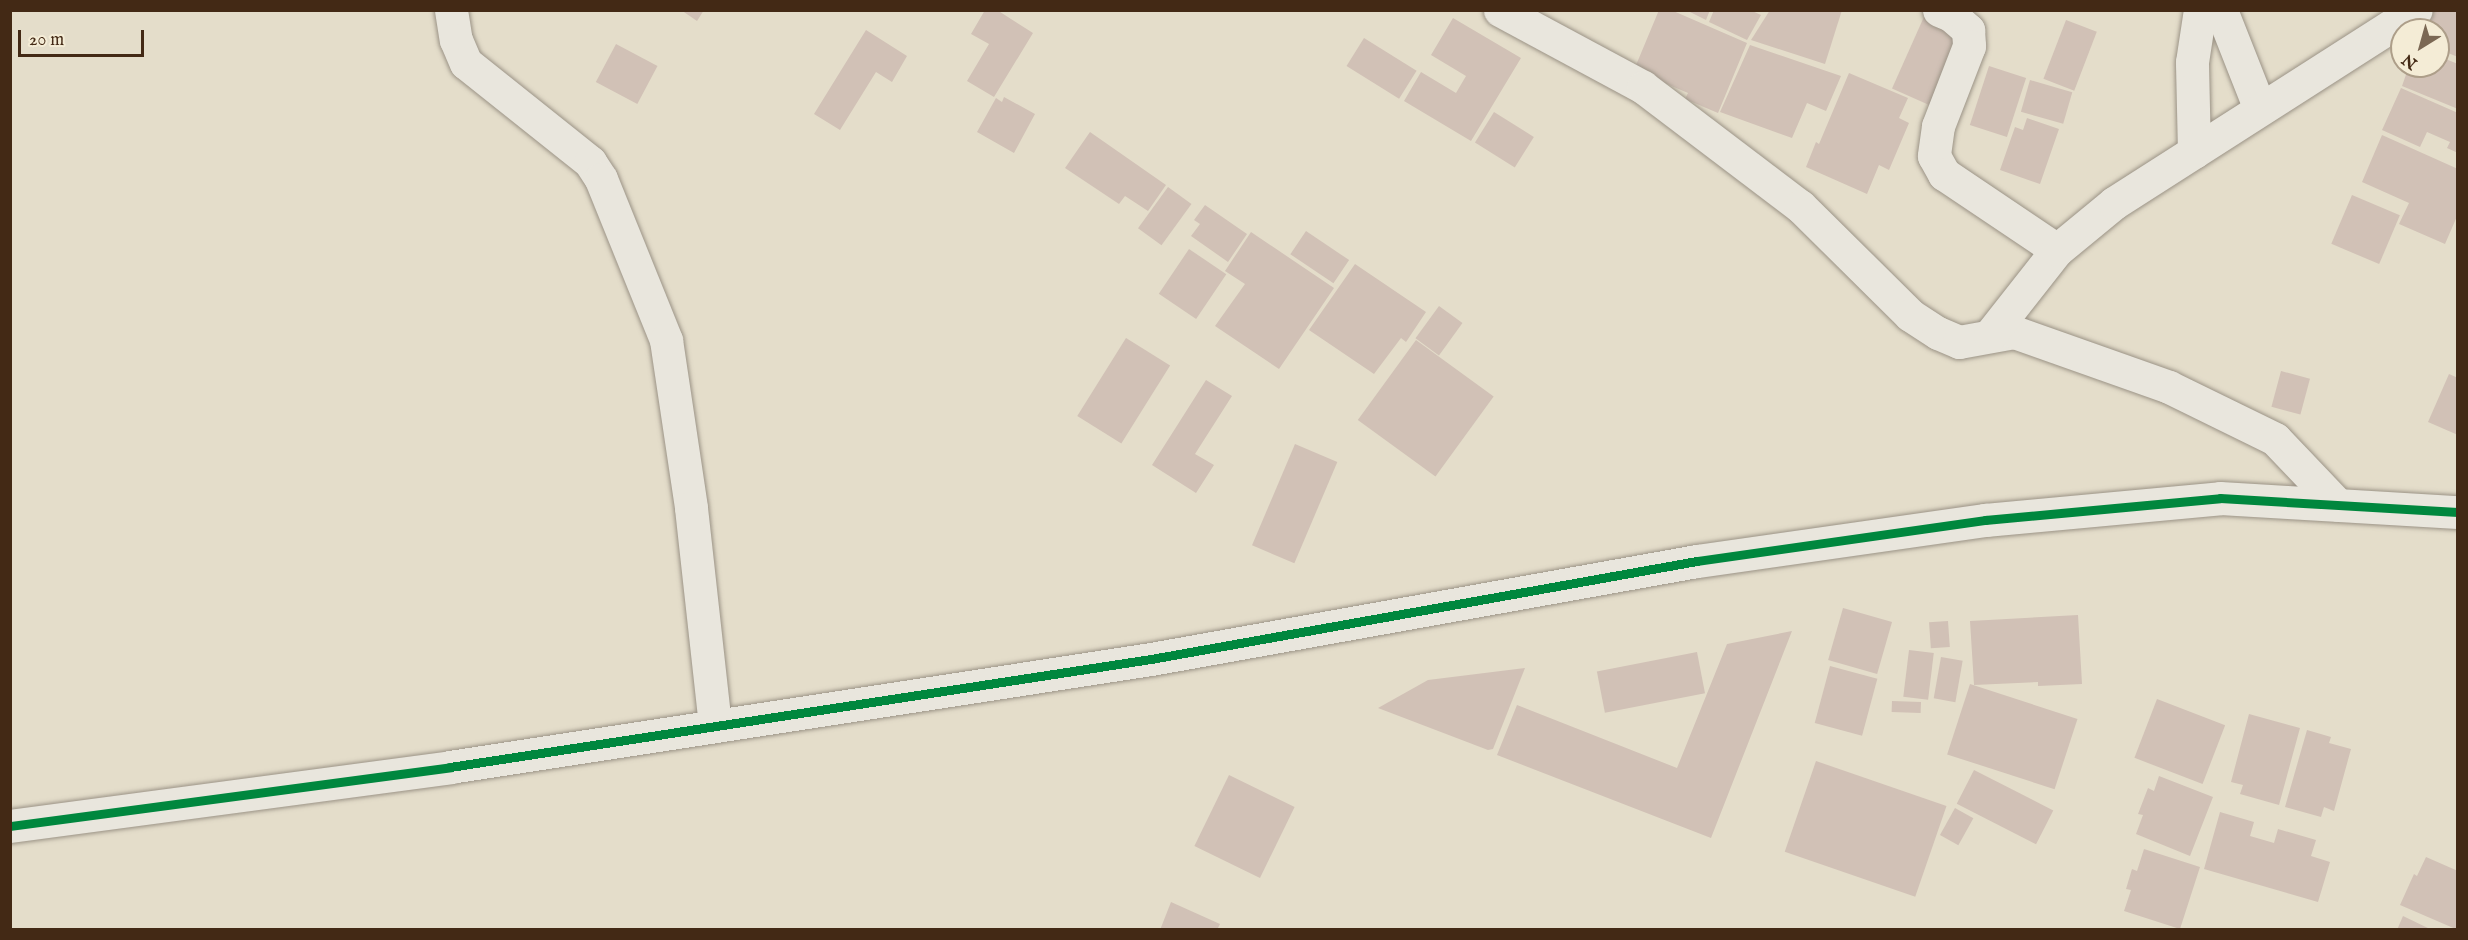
<!DOCTYPE html>
<html>
<head>
<meta charset="utf-8">
<style>
  body { margin:0 }
  #map { position:relative; width:2468px; height:940px; overflow:hidden; background:#e4ddca; font-family:"IM FELL English",serif }
  div>[style] { position:absolute }
  .building>* { inset:0; background:#d1c1b6; transform-origin:0 0 }
  .roads { filter:drop-shadow(0 0 2px #9b9386) drop-shadow(0 0 2px #9b9386) }
  .minor>* { height:33px; margin:-16.5px; padding:0 16.5px; transform-origin:16.5px; border-radius:16.5px; background:#e9e6dd }
  .cycleway>* { height:9px; margin:-4.5px; padding:0 4.5px; transform-origin:4.5px; border-radius:4.5px; background:#00873e }
  span { translate:-50% -50%; white-space:nowrap; text-align:center; line-height:1.15; -webkit-text-stroke:5px #f4ecd6; paint-order:stroke }
  .frame { position:absolute; inset:0; border:12px solid #432915; pointer-events:none }
  .north { position:absolute; left:2390px; top:18px; width:60px; height:60px; box-sizing:border-box; background:#f4ecd6; border:2px solid #ad9e89; border-radius:50%; rotate:217deg; font-size:16px; font-weight:700; line-height:24px; text-align:center; color:#432915 }
  .north::after { content:''; display:block; margin:auto; width:21px; height:27px; background:#7b6854; clip-path:polygon(50% 0,100% 100%,50% 72%,0 100%) }
  .scale { position:absolute; left:18px; top:30px; width:126px; height:27px; box-sizing:border-box; border:3px solid #432915; border-top:0; padding-left:8px; font-size:18px; line-height:21px; white-space:nowrap; color:#432915; -webkit-text-stroke:4px #f4ecd6; paint-order:stroke }
</style>
</head>
<body>
<div id="map">
  <div class="building">
    <div style="clip-path:polygon(681px 10px,704px 10px,697px 21px)"></div>
    <div style="clip-path:polygon(985px 10px,997px 10px,1033px 33px,994px 97px,967px 81px,989px 44px,971px 34px)"></div>
    <div style="clip-path:polygon(1659px 10px,1671px 10px,1747px 43px,1718px 113px,1685px 99px,1688px 93px,1634px 70px)"></div>
    <div style="clip-path:polygon(1686px 10px,1710px 10px,1706px 20px)"></div>
    <div style="clip-path:polygon(1714px 10px,1750px 10px,1761px 15px,1747px 40px,1709px 22px)"></div>
    <div style="clip-path:polygon(1770px 10px,1842px 10px,1825px 64px,1751px 40px)"></div>
    <div style="left:1927px;top:10px;width:48px;height:86px;rotate:24deg"></div>
    <div style="clip-path:polygon(2431px 10px,2458px 10px,2458px 57px,2438px 49px,2438px 30px,2423px 30px)"></div>
    <div style="clip-path:polygon(1453px 18px,1521px 58px,1471px 141px,1404px 101px,1421px 72px,1456px 93px,1466px 76px,1431px 55px)"></div>
    <div style="left:2066px;top:20px;width:33px;height:63px;rotate:21deg"></div>
    <div style="clip-path:polygon(866px 30px,907px 56px,892px 82px,876px 72px,840px 130px,814px 114px)"></div>
    <div style="left:1364px;top:38px;width:62px;height:33px;rotate:32deg"></div>
    <div style="left:616px;top:44px;width:47px;height:43px;rotate:28deg"></div>
    <div style="clip-path:polygon(1750px 45px,1841px 76px,1826px 111px,1807px 103px,1792px 138px,1720px 112px)"></div>
    <div style="clip-path:polygon(2438px 56px,2458px 64px,2458px 109px,2402px 86px,2409px 66px,2438px 66px)"></div>
    <div style="left:1989px;top:66px;width:39px;height:62px;rotate:18deg"></div>
    <div style="clip-path:polygon(1849px 73px,1908px 98px,1899px 118px,1909px 123px,1889px 170px,1879px 165px,1867px 194px,1806px 167px,1816px 142px,1819px 144px)"></div>
    <div style="left:2030px;top:80px;width:44px;height:33px;rotate:16deg"></div>
    <div style="clip-path:polygon(2401px 88px,2458px 113px,2458px 153px,2447px 148px,2450px 142px,2427px 132px,2420px 147px,2382px 130px)"></div>
    <div style="clip-path:polygon(1004px 97px,1035px 114px,1014px 153px,977px 132px,996px 98px,1002px 102px)"></div>
    <div style="left:1494px;top:112px;width:47px;height:36px;rotate:32deg"></div>
    <div style="clip-path:polygon(2027px 118px,2059px 129px,2040px 184px,2000px 170px,2015px 127px,2023px 130px)"></div>
    <div style="clip-path:polygon(1090px 132px,1166px 185px,1148px 211px,1125px 196px,1119px 204px,1065px 168px)"></div>
    <div style="clip-path:polygon(2382px 135px,2458px 169px,2458px 214px,2445px 244px,2399px 224px,2409px 203px,2362px 182px)"></div>
    <div style="left:1168px;top:187px;width:29px;height:51px;rotate:36deg"></div>
    <div style="left:2352px;top:195px;width:52px;height:53px;rotate:23deg"></div>
    <div style="clip-path:polygon(1205px 205px,1247px 234px,1228px 262px,1191px 236px,1200px 224px,1194px 220px)"></div>
    <div style="left:1306px;top:231px;width:52px;height:28px;rotate:34deg"></div>
    <div style="clip-path:polygon(1251px 232px,1334px 288px,1279px 369px,1215px 326px,1245px 284px,1225px 271px)"></div>
    <div style="left:1189px;top:249px;width:45px;height:54px;rotate:34deg"></div>
    <div style="clip-path:polygon(1355px 264px,1426px 312px,1406px 342px,1401px 338px,1374px 374px,1309px 330px)"></div>
    <div style="left:1439px;top:306px;width:29px;height:40px;rotate:36deg"></div>
    <div style="left:1126px;top:338px;width:52px;height:92px;rotate:32deg"></div>
    <div style="left:1416px;top:340px;width:96px;height:99px;rotate:36deg"></div>
    <div style="left:2281px;top:371px;width:30px;height:37px;rotate:15deg"></div>
    <div style="clip-path:polygon(2449px 374px,2458px 378px,2458px 435px,2428px 422px)"></div>
    <div style="clip-path:polygon(1206px 380px,1232px 396px,1195px 454px,1214px 465px,1196px 493px,1152px 465px)"></div>
    <div style="left:1295px;top:444px;width:46px;height:110px;rotate:23deg"></div>
    <div style="left:1843px;top:608px;width:51px;height:54px;rotate:16deg"></div>
    <div style="clip-path:polygon(2078px 615px,2082px 684px,2038px 686px,2038px 682px,1974px 685px,1970px 621px)"></div>
    <div style="left:1948px;top:621px;width:26px;height:19px;rotate:86deg"></div>
    <div style="clip-path:polygon(1792px 631px,1711px 838px,1497px 755px,1517px 705px,1677px 768px,1727px 644px)"></div>
    <div style="left:1909px;top:650px;width:25px;height:47px;rotate:7deg"></div>
    <div style="left:1697px;top:652px;width:42px;height:102px;rotate:79deg"></div>
    <div style="left:1941px;top:657px;width:22px;height:42px;rotate:10deg"></div>
    <div style="left:1830px;top:666px;width:49px;height:59px;rotate:15deg"></div>
    <div style="clip-path:polygon(1525px 668px,1493px 749px,1488px 750px,1378px 708px,1428px 680px)"></div>
    <div style="left:1970px;top:684px;width:113px;height:74px;rotate:18deg"></div>
    <div style="left:2157px;top:699px;width:73px;height:63px;rotate:21deg"></div>
    <div style="left:1892px;top:701px;width:29px;height:11px;rotate:2deg"></div>
    <div style="clip-path:polygon(2249px 714px,2300px 728px,2279px 805px,2240px 794px,2243px 785px,2231px 782px)"></div>
    <div style="clip-path:polygon(2307px 730px,2331px 737px,2329px 743px,2351px 749px,2334px 811px,2324px 807px,2321px 817px,2285px 807px)"></div>
    <div style="left:1816px;top:761px;width:138px;height:96px;rotate:19deg"></div>
    <div style="left:1974px;top:770px;width:89px;height:38px;rotate:27deg"></div>
    <div style="left:1229px;top:775px;width:73px;height:79px;rotate:26deg"></div>
    <div style="clip-path:polygon(2159px 776px,2213px 797px,2190px 856px,2136px 834px,2143px 815px,2138px 814px,2148px 788px,2154px 791px)"></div>
    <div style="left:1955px;top:808px;width:21px;height:31px;rotate:29deg"></div>
    <div style="clip-path:polygon(2220px 812px,2254px 822px,2250px 836px,2274px 843px,2278px 829px,2316px 840px,2311px 856px,2330px 862px,2318px 902px,2204px 869px)"></div>
    <div style="clip-path:polygon(2144px 849px,2200px 867px,2180px 929px,2124px 911px,2131px 890px,2126px 889px,2132px 869px,2137px 871px)"></div>
    <div style="clip-path:polygon(2426px 857px,2458px 871px,2458px 930px,2400px 905px,2414px 874px,2417px 876px)"></div>
    <div style="clip-path:polygon(1171px 902px,1220px 924px,1217px 930px,1160px 930px)"></div>
    <div style="clip-path:polygon(2403px 916px,2432px 930px,2397px 930px)"></div>
  </div>
  <div class="roads">
    <div class="minor">
      <div style="left:451px;top:10px;width:30px;rotate:81deg"></div>
      <div style="left:456px;top:40px;width:25px;rotate:67deg"></div>
      <div style="left:466px;top:63px;width:159px;rotate:38.6deg"></div>
      <div style="left:590px;top:162px;width:20px;rotate:57deg"></div>
      <div style="left:601px;top:179px;width:174px;rotate:68deg"></div>
      <div style="left:666px;top:340px;width:170px;rotate:81.5deg"></div>
      <div style="left:691px;top:508px;width:219px;rotate:83.7deg"></div>
      <div style="left:1500px;top:10px;width:162px;rotate:28.3deg"></div>
      <div style="left:1643px;top:87px;width:197px;rotate:37.2deg"></div>
      <div style="left:1800px;top:206px;width:155px;rotate:44.7deg"></div>
      <div style="left:1910px;top:315px;width:33px;rotate:33deg"></div>
      <div style="left:1938px;top:333px;width:23px;rotate:23deg"></div>
      <div style="left:1959px;top:342px;width:56px;rotate:-10.3deg"></div>
      <div style="left:2014px;top:332px;width:164px;rotate:19.5deg"></div>
      <div style="left:2169px;top:387px;width:118px;rotate:26.1deg"></div>
      <div style="left:2275px;top:439px;width:91px;rotate:46.3deg"></div>
      <div style="left:1939px;top:10px;width:13px;rotate:23deg"></div>
      <div style="left:1951px;top:15px;width:23px;rotate:41deg"></div>
      <div style="left:1968px;top:30px;width:16px;rotate:86deg"></div>
      <div style="left:1969px;top:46px;width:86px;rotate:111.2deg"></div>
      <div style="left:1938px;top:126px;width:30px;rotate:98deg"></div>
      <div style="left:1934px;top:156px;width:21px;rotate:61deg"></div>
      <div style="left:1944px;top:174px;width:136px;rotate:33.9deg"></div>
      <div style="left:2221px;top:10px;width:106px;rotate:68.5deg"></div>
      <div style="left:2194px;top:152px;width:90px;rotate:-91.3deg"></div>
      <div style="left:2192px;top:62px;width:53px;rotate:-81.3deg"></div>
      <div style="left:1990px;top:335px;width:108px;rotate:-51.8deg"></div>
      <div style="left:2057px;top:250px;width:74px;rotate:-39.5deg"></div>
      <div style="left:2114px;top:203px;width:358px;rotate:-32.6deg"></div>
      <div style="left:10px;top:826px;width:444px;rotate:-7.6deg"></div>
      <div style="left:450px;top:767px;width:709px;rotate:-8.76deg"></div>
      <div style="left:1151px;top:659px;width:555px;rotate:-10.18deg"></div>
      <div style="left:1697px;top:561px;width:291px;rotate:-8.1deg"></div>
      <div style="left:1985px;top:520px;width:236px;rotate:-5.3deg"></div>
      <div style="left:2220px;top:498px;width:238px;rotate:3.4deg"></div>
    </div>
  </div>
  <div class="cycleway">
    <div style="left:10px;top:826px;width:444px;rotate:-7.6deg"></div>
    <div style="left:450px;top:767px;width:709px;rotate:-8.76deg"></div>
    <div style="left:1151px;top:659px;width:555px;rotate:-10.18deg"></div>
    <div style="left:1697px;top:561px;width:291px;rotate:-8.1deg"></div>
    <div style="left:1985px;top:520px;width:236px;rotate:-5.3deg"></div>
    <div style="left:2220px;top:498px;width:238px;rotate:3.4deg"></div>
  </div>
  <div class="frame"></div>
  <div class="north">N</div>
  <div class="scale">20 m</div>
</div>
</body>
</html>
